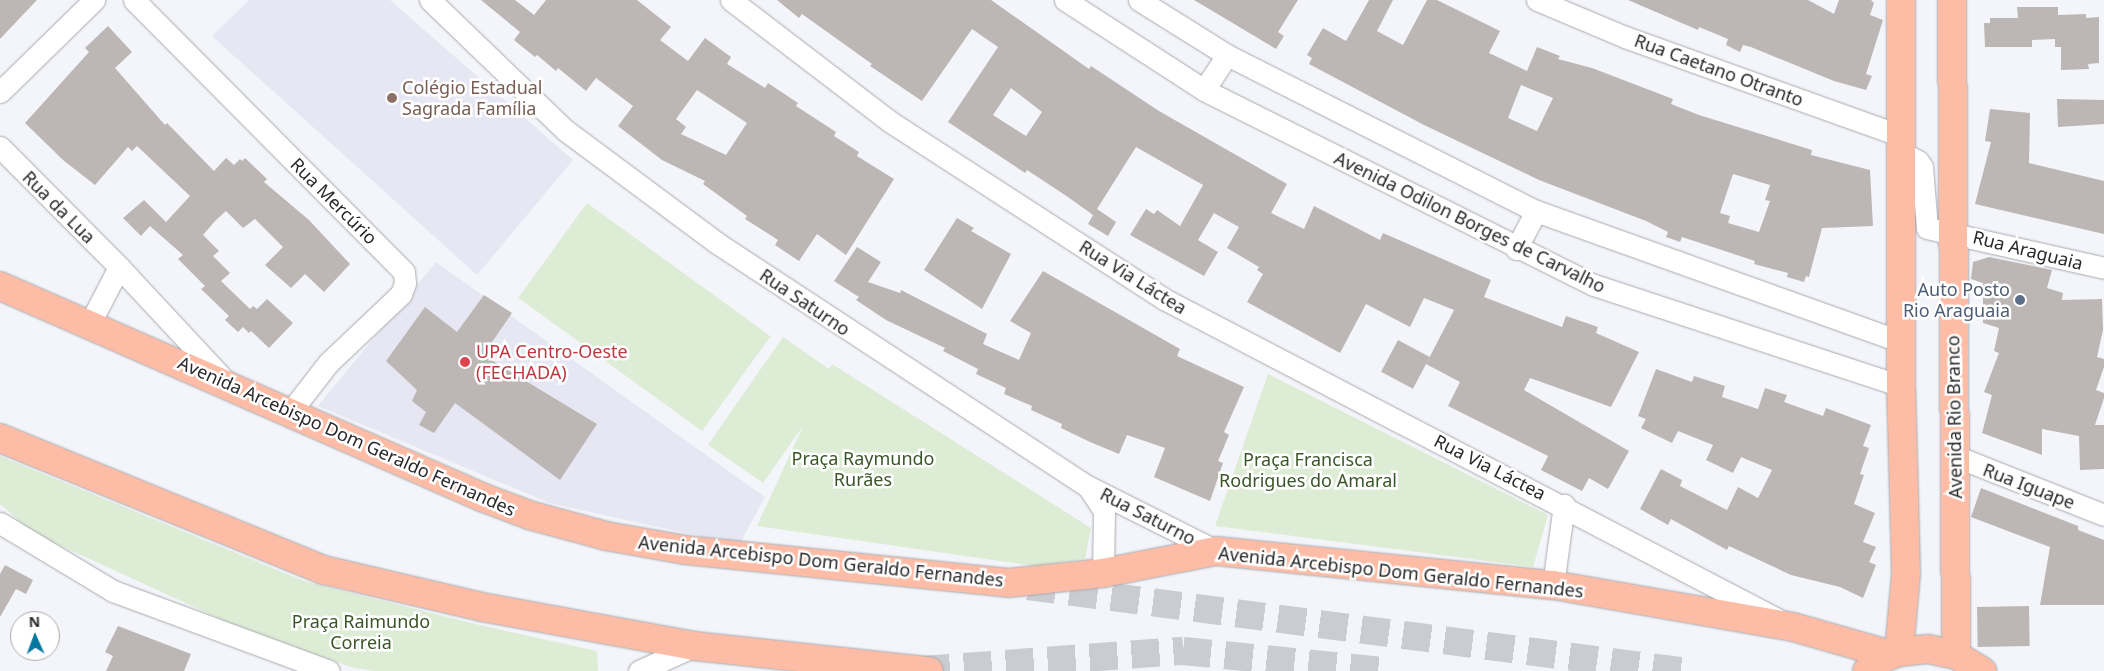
<!DOCTYPE html>
<html>
<head>
<meta charset="utf-8">
<style>
  body { margin:0 }
  #map { position:relative; width:2104px; height:671px; overflow:hidden; background:#f4f5fa; font-family:"Noto Sans",sans-serif }
  div>[style] { position:absolute }
  .built>* { inset:0; background:#e6e7f3 }
  .green>* { inset:0; background:#ddecd5; transform-origin:0 0 }
  .building>* { inset:0; background:#bcb7b5; transform-origin:0 0 }
  .major-tunnel>* { height:28px; margin-top:-14px; transform-origin:0; background:repeating-linear-gradient(90deg,#cbccd1 0 28px,transparent 0 42px) }
  .roads { filter:drop-shadow(0 0 1px #a8a9ad) drop-shadow(0 0 1px #a8a9ad) }
  .minor>* { height:21px; margin:-10.5px; padding:0 10.5px; transform-origin:10.5px; border-radius:10.5px; background:#fff }
  .major>* { height:28px; margin:-14px; padding:0 14px; transform-origin:14px; border-radius:14px; background:#fdbca5 }
  .dots>* { width:14px; height:14px; translate:-50% -50%; box-sizing:border-box; border:2px solid #fff; border-radius:50% }
  span { translate:-50% -50%; white-space:nowrap; text-align:center; line-height:1.15; -webkit-text-stroke:5px #fff; paint-order:stroke }
  .street-label { font-size:18px; color:#29292b }
  .education-label { font-size:18px; color:#785e54 }
  .left { translate:0 -50%; text-align:left }
  .service-label { font-size:18px; color:#4e5e75 }
  .right { translate:-100% -50%; text-align:right }
  .health-label { font-size:18px; color:#be3a42 }
  .park-label { font-size:18px; color:#3a5628 }
  .north { position:absolute; left:10px; top:611px; width:50px; height:50px; box-sizing:border-box; background:#fff; border:1px solid #a9a9aa; border-radius:50%; rotate:358deg; font-size:14px; font-weight:700; line-height:20px; text-align:center; color:#29292b }
  .north::after { content:''; display:block; margin:auto; width:18px; height:22px; background:#0777a1; clip-path:polygon(50% 0,100% 100%,50% 72%,0 100%) }
</style>
</head>
<body>
<div id="map">
  <div class="built">
    <div style="clip-path:polygon(249px 0,390px 0,573px 160px,477px 275px,212px 36px)"></div>
    <div style="clip-path:polygon(436px 262px,765px 497px,739px 545px,549px 503px,318px 406px)"></div>
  </div>
  <div class="green">
    <div style="left:587px;top:203px;width:227px;height:117px;rotate:36deg"></div>
    <div style="clip-path:polygon(783px 337px,829px 369px,832px 364px,1091px 528px,1085px 559px,1035px 566px,757px 526px,803px 426px,763px 483px,708px 445px)"></div>
    <div style="clip-path:polygon(1268px 374px,1548px 515px,1533px 567px,1215px 526px)"></div>
    <div style="clip-path:polygon(0 456px,304px 581px,471px 623px,597px 651px,598px 671px,374px 671px,354px 668px,229px 623px,33px 533px,0 504px)"></div>
  </div>
  <div class="building">
    <div style="clip-path:polygon(0 0,37px 0,0 39px)"></div>
    <div style="clip-path:polygon(evenodd,481px 0,515px 0,534px 15px,546px 0,637px 0,671px 27px,660px 40px,688px 61px,705px 38px,731px 57px,727px 64px,765px 88px,768px 83px,798px 103px,796px 106px,836px 132px,834px 136px,859px 152px,857px 156px,894px 179px,846px 255px,817px 234px,799px 261px,775px 245px,778px 240px,745px 219px,747px 216px,703px 184px,705px 181px,662px 160px,618px 126px,633px 106px,596px 78px,586px 91px,558px 68px,556px 71px,537px 55px,535px 57px,514px 40px,520px 32px,481px 0,697px 90px,747px 123px,726px 155px,681px 134px,686px 127px,676px 119px,697px 90px)"></div>
    <div style="clip-path:polygon(evenodd,777px 0,991px 0,1089px 69px,1091px 66px,1159px 111px,1287px 184px,1271px 213px,1304px 229px,1314px 206px,1380px 240px,1383px 233px,1491px 280px,1484px 297px,1562px 327px,1566px 316px,1598px 327px,1596px 333px,1639px 352px,1611px 407px,1530px 378px,1524px 390px,1629px 451px,1608px 489px,1589px 478px,1582px 491px,1541px 470px,1548px 456px,1448px 406px,1460px 382px,1426px 364px,1454px 310px,1424px 298px,1410px 327px,1366px 304px,1340px 353px,1247px 302px,1263px 274px,1257px 270px,1259px 267px,1227px 248px,1239px 227px,1214px 213px,1198px 240px,1218px 252px,1204px 276px,1130px 235px,1146px 209px,1154px 214px,1157px 210px,1180px 226px,1203px 185px,1136px 147px,1097px 209px,1116px 222px,1108px 236px,1088px 224px,1093px 215px,1068px 197px,1027px 170px,1025px 173px,948px 122px,998px 47px,972px 29px,922px 101px,870px 66px,872px 64px,802px 14px,799px 18px,777px 0,1011px 88px,1042px 112px,1026px 136px,993px 115px,1011px 88px)"></div>
    <div style="clip-path:polygon(1194px 0,1298px 0,1278px 32px,1284px 36px,1276px 49px)"></div>
    <div style="clip-path:polygon(evenodd,1369px 0,1393px 0,1377px 31px,1403px 45px,1427px 0,1437px 0,1500px 31px,1489px 53px,1527px 71px,1537px 47px,1560px 56px,1558px 59px,1592px 68px,1673px 99px,1671px 104px,1699px 115px,1812px 150px,1811px 155px,1870px 170px,1873px 226px,1822px 228px,1809px 277px,1806px 276px,1804px 282px,1787px 277px,1788px 273px,1754px 264px,1755px 261px,1682px 237px,1680px 242px,1666px 237px,1668px 232px,1646px 221px,1539px 180px,1424px 125px,1309px 64px,1312px 58px,1307px 55px,1323px 28px,1346px 41px,1369px 0,1521px 85px,1553px 98px,1537px 131px,1508px 118px,1521px 85px,1369px 0,1733px 174px,1770px 185px,1765px 200px,1770px 201px,1759px 232px,1728px 223px,1730px 216px,1720px 213px,1733px 174px)"></div>
    <div style="clip-path:polygon(1628px 0,1808px 0,1834px 14px,1839px 0,1871px 0,1874px 3px,1870px 15px,1883px 20px,1866px 74px,1872px 76px,1866px 90px,1834px 81px,1751px 47px,1743px 45px,1740px 52px,1726px 45px,1728px 39px,1699px 27px,1698px 30px)"></div>
    <div style="clip-path:polygon(2017px 7px,2058px 7px,2058px 15px,2086px 14px,2086px 18px,2099px 17px,2099px 63px,2088px 64px,2089px 69px,2061px 70px,2061px 47px,2055px 47px,2055px 39px,2032px 40px,2032px 47px,1985px 47px,1984px 23px,1990px 23px,1990px 18px,2018px 18px)"></div>
    <div style="clip-path:polygon(108px 26px,132px 52px,115px 68px,165px 125px,167px 123px,214px 171px,226px 158px,234px 165px,240px 159px,242px 161px,245px 158px,267px 179px,264px 182px,309px 220px,350px 264px,324px 292px,305px 274px,291px 288px,265px 265px,283px 247px,255px 219px,243px 228px,226px 211px,215px 221px,203px 235px,219px 251px,213px 256px,230px 273px,221px 281px,250px 309px,253px 306px,257px 309px,267px 299px,293px 323px,269px 348px,251px 331px,249px 333px,243px 327px,238px 332px,225px 320px,229px 316px,201px 289px,205px 286px,178px 259px,183px 255px,150px 226px,141px 236px,123px 218px,144px 200px,166px 222px,190px 196px,137px 146px,132px 151px,128px 147px,95px 185px,63px 160px,25px 123px,89px 52px,85px 48px)"></div>
    <div style="clip-path:polygon(2057px 99px,2104px 100px,2104px 124px,2058px 127px)"></div>
    <div style="clip-path:polygon(1990px 109px,2030px 113px,2029px 163px,2104px 181px,2104px 234px,1975px 204px,1991px 142px,1985px 141px)"></div>
    <div style="clip-path:polygon(957px 218px,974px 228px,971px 231px,1011px 254px,982px 309px,924px 270px)"></div>
    <div style="clip-path:polygon(857px 247px,881px 262px,868px 282px,900px 293px,901px 290px,987px 334px,983px 344px,1019px 360px,1031px 333px,1010px 321px,1043px 271px,1180px 349px,1177px 356px,1244px 387px,1224px 432px,1229px 435px,1218px 461px,1223px 463px,1210px 501px,1154px 477px,1165px 448px,1127px 435px,1119px 454px,1090px 442px,1061px 428px,1062px 424px,1031px 410px,1032px 406px,1004px 394px,1006px 388px,976px 374px,978px 369px,943px 351px,945px 348px,886px 320px,856px 300px,859px 297px,834px 281px)"></div>
    <div style="clip-path:polygon(1989px 257px,2052px 270px,2047px 288px,2063px 293px,2062px 300px,2102px 299px,2103px 330px,2097px 357px,2104px 359px,2104px 367px,2096px 390px,2104px 393px,2104px 398px,2095px 425px,2104px 425px,2104px 469px,2080px 470px,2079px 436px,2042px 429px,2042px 455px,1982px 433px,1992px 395px,1984px 392px,1999px 353px,1994px 351px,1999px 328px,1983px 323px,1983px 283px,1971px 279px,1973px 262px)"></div>
    <div style="clip-path:polygon(484px 295px,512px 313px,483px 355px,597px 424px,560px 480px,455px 403px,434px 433px,419px 425px,426px 412px,412px 401px,417px 390px,386px 361px,425px 307px,457px 332px)"></div>
    <div style="left:1398px;top:340px;width:36px;height:36px;rotate:28deg"></div>
    <div style="clip-path:polygon(1656px 369px,1692px 382px,1694px 376px,1725px 386px,1722px 397px,1758px 409px,1765px 388px,1787px 395px,1784px 402px,1823px 416px,1826px 408px,1871px 425px,1863px 446px,1869px 448px,1860px 474px,1864px 475px,1854px 504px,1875px 513px,1863px 542px,1876px 547px,1869px 562px,1876px 565px,1863px 598px,1840px 587px,1791px 575px,1729px 546px,1727px 550px,1671px 519px,1668px 525px,1640px 509px,1661px 469px,1682px 480px,1680px 486px,1727px 510px,1738px 487px,1758px 498px,1772px 470px,1741px 457px,1733px 473px,1706px 460px,1713px 445px,1678px 431px,1672px 443px,1641px 428px,1646px 419px,1638px 416px)"></div>
    <div style="clip-path:polygon(1981px 488px,2078px 526px,2078px 530px,2104px 540px,2104px 605px,2040px 605px,2050px 547px,1971px 517px)"></div>
    <div style="clip-path:polygon(5px 565px,33px 580px,26px 594px,16px 589px,0 617px,0 574px)"></div>
    <div style="left:2029px;top:606px;width:40px;height:52px;rotate:89deg"></div>
    <div style="clip-path:polygon(118px 626px,191px 654px,184px 671px,106px 671px,113px 656px,105px 652px)"></div>
  </div>
  <div class="major-tunnel">
    <div style="left:1028px;top:586px;width:659px;rotate:7.42deg"></div>
    <div style="left:922px;top:670px;width:262px;rotate:-4.2deg"></div>
    <div style="left:1183px;top:651px;width:203px;rotate:5.7deg"></div>
  </div>
  <div class="roads">
    <div class="minor">
      <div style="left:134px;top:0;width:383px;rotate:45.2deg"></div>
      <div style="left:404px;top:272px;width:11px;rotate:85deg"></div>
      <div style="left:405px;top:283px;width:12px;rotate:110deg"></div>
      <div style="left:401px;top:294px;width:99px;rotate:136.6deg"></div>
      <div style="left:329px;top:362px;width:62px;rotate:127.8deg"></div>
      <div style="left:430px;top:0;width:187px;rotate:43.9deg"></div>
      <div style="left:565px;top:130px;width:189px;rotate:36.6deg"></div>
      <div style="left:717px;top:243px;width:443px;rotate:33.3deg"></div>
      <div style="left:1087px;top:486px;width:144px;rotate:26.7deg"></div>
      <div style="left:731px;top:0;width:199px;rotate:37.4deg"></div>
      <div style="left:889px;top:121px;width:328px;rotate:32.9deg"></div>
      <div style="left:1164px;top:299px;width:694px;rotate:27.56deg"></div>
      <div style="left:1065px;top:0;width:166px;rotate:32.9deg"></div>
      <div style="left:1204px;top:90px;width:436px;rotate:26.6deg"></div>
      <div style="left:1594px;top:285px;width:323px;rotate:18.2deg"></div>
      <div style="left:1139px;top:0;width:104px;rotate:32deg"></div>
      <div style="left:1227px;top:55px;width:346px;rotate:26.8deg"></div>
      <div style="left:1536px;top:211px;width:389px;rotate:19.7deg"></div>
      <div style="left:1537px;top:0;width:95px;rotate:22.8deg"></div>
      <div style="left:1625px;top:37px;width:294px;rotate:19.7deg"></div>
      <div style="left:1204px;top:90px;width:42px;rotate:-56.7deg"></div>
      <div style="left:0;top:92px;width:132px;rotate:-44.4deg"></div>
      <div style="left:0;top:147px;width:169px;rotate:45.2deg"></div>
      <div style="left:119px;top:267px;width:158px;rotate:47deg"></div>
      <div style="left:1903px;top:153px;width:17px;rotate:28deg"></div>
      <div style="left:1918px;top:161px;width:7px;rotate:56deg"></div>
      <div style="left:1922px;top:167px;width:61px;rotate:85.3deg"></div>
      <div style="left:1927px;top:228px;width:181px;rotate:12.7deg"></div>
      <div style="left:1516px;top:249px;width:43px;rotate:-62.2deg"></div>
      <div style="left:90px;top:323px;width:63px;rotate:-62.6deg"></div>
      <div style="left:1955px;top:456px;width:160px;rotate:21.6deg"></div>
      <div style="left:1089px;top:488px;width:27px;rotate:57deg"></div>
      <div style="left:1104px;top:511px;width:62px;rotate:90.9deg"></div>
      <div style="left:0;top:523px;width:132px;rotate:31deg"></div>
      <div style="left:113px;top:591px;width:230px;rotate:20.3deg"></div>
      <div style="left:1553px;top:585px;width:81px;rotate:-82.2deg"></div>
      <div style="left:639px;top:671px;width:60px;rotate:-24.4deg"></div>
    </div>
    <div class="major">
      <div style="left:1952px;top:0;width:655px;rotate:89.65deg"></div>
      <div style="left:0;top:286px;width:528px;rotate:23.65deg"></div>
      <div style="left:484px;top:498px;width:48px;rotate:20.7deg"></div>
      <div style="left:529px;top:515px;width:80px;rotate:15.3deg"></div>
      <div style="left:606px;top:536px;width:80px;rotate:10deg"></div>
      <div style="left:685px;top:550px;width:325px;rotate:5.8deg"></div>
      <div style="left:1008px;top:583px;width:96px;rotate:-6deg"></div>
      <div style="left:1103px;top:573px;width:115px;rotate:-11deg"></div>
      <div style="left:1216px;top:551px;width:339px;rotate:5.8deg"></div>
      <div style="left:1553px;top:585px;width:244px;rotate:9.9deg"></div>
      <div style="left:1793px;top:627px;width:102px;rotate:15.9deg"></div>
      <div style="left:0;top:438px;width:350px;rotate:22.2deg"></div>
      <div style="left:324px;top:570px;width:162px;rotate:13.2deg"></div>
      <div style="left:482px;top:607px;width:216px;rotate:10.4deg"></div>
      <div style="left:694px;top:646px;width:236px;rotate:6.1deg"></div>
      <div style="left:1899px;top:652px;width:79px;rotate:-84.9deg"></div>
      <div style="left:1906px;top:573px;width:187px;rotate:-91.5deg"></div>
      <div style="left:1901px;top:386px;width:386px;rotate:-90deg"></div>
      <div style="left:1867px;top:671px;width:18px;rotate:-41deg"></div>
      <div style="left:1881px;top:659px;width:19px;rotate:-21deg"></div>
      <div style="left:1899px;top:652px;width:29px;rotate:-6deg"></div>
      <div style="left:1928px;top:649px;width:29px;rotate:12deg"></div>
      <div style="left:1956px;top:655px;width:31px;rotate:32deg"></div>
    </div>
  </div>
  <div class="dots">
    <div style="left:392px;top:98px;background:#8d6e63"></div>
    <div style="left:2020px;top:300px;background:#5c6f8a"></div>
    <div style="left:465px;top:362px;background:#e0444e"></div>
  </div>
  <div class="street-label">
    <span style="left:1719px;top:70px;rotate:20deg">Rua Caetano Otranto</span>
    <span style="left:334px;top:201px;rotate:45deg">Rua Mercúrio</span>
    <span style="left:59px;top:207px;rotate:45deg">Rua da Lua</span>
    <span style="left:1470px;top:222px;rotate:26deg">Avenida Odilon Borges de Carvalho</span>
    <span style="left:2028px;top:250px;rotate:14deg">Rua Araguaia</span>
    <span style="left:1133px;top:277px;rotate:32deg">Rua Via Láctea</span>
    <span style="left:805px;top:302px;rotate:34deg">Rua Saturno</span>
    <span style="left:1954px;top:417px;rotate:-91deg">Avenida Rio Branco</span>
    <span style="left:347px;top:436px;rotate:24deg">Avenida Arcebispo Dom Geraldo Fernandes</span>
    <span style="left:1490px;top:467px;rotate:27deg">Rua Via Láctea</span>
    <span style="left:2029px;top:486px;rotate:21deg">Rua Iguape</span>
    <span style="left:1148px;top:516px;rotate:27deg">Rua Saturno</span>
    <span style="left:821px;top:561px;rotate:6deg">Avenida Arcebispo Dom Geraldo Fernandes</span>
    <span style="left:1401px;top:572px;rotate:6deg">Avenida Arcebispo Dom Geraldo Fernandes</span>
  </div>
  <div class="education-label">
    <span class="left" style="left:402px;top:98px">Colégio Estadual<br>Sagrada Família</span>
  </div>
  <div class="service-label">
    <span class="right" style="left:2010px;top:300px">Auto Posto<br>Rio Araguaia</span>
  </div>
  <div class="health-label">
    <span class="left" style="left:476px;top:362px">UPA Centro-Oeste<br>(FECHADA)</span>
  </div>
  <div class="park-label">
    <span style="left:863px;top:469px">Praça Raymundo<br>Rurães</span>
    <span style="left:1308px;top:470px">Praça Francisca<br>Rodrigues do Amaral</span>
    <span style="left:361px;top:632px">Praça Raimundo<br>Correia</span>
  </div>
  <div class="north">N</div>
</div>
</body>
</html>
